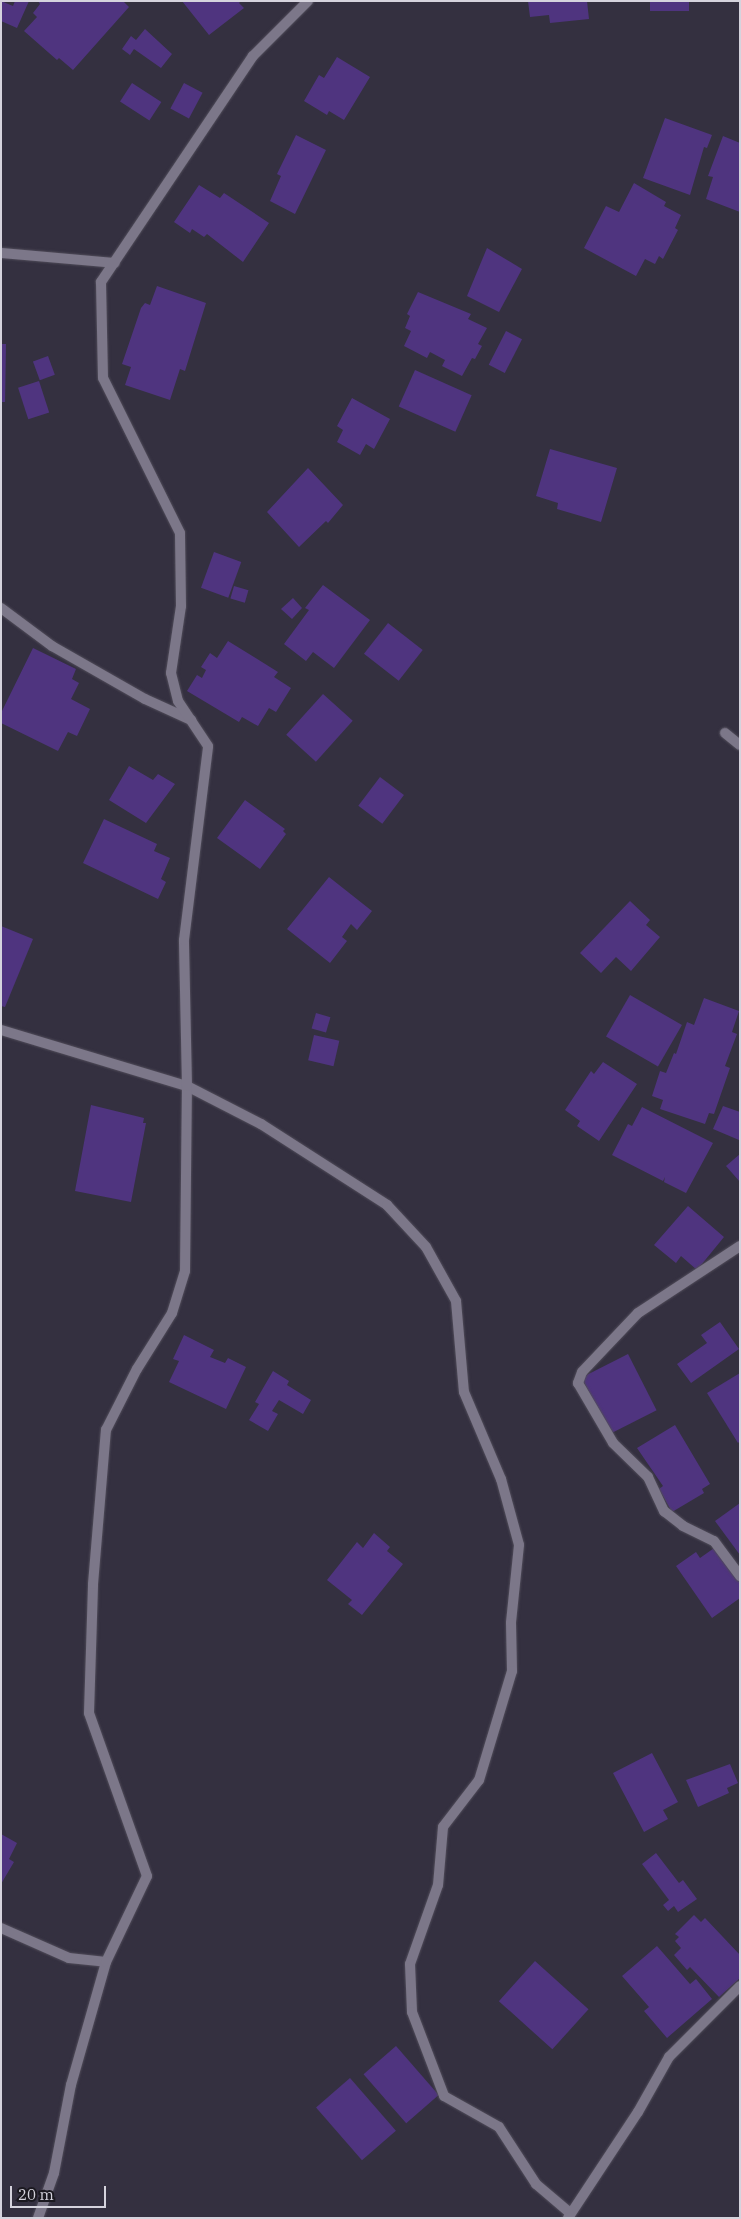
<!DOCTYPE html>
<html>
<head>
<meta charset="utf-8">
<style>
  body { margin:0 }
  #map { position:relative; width:741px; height:2219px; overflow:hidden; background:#343040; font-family:"IBM Plex Serif",serif }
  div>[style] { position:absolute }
  .building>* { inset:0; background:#4f347f; transform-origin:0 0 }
  .roads { filter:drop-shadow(0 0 1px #504c59) drop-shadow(0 0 1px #504c59) }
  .street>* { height:10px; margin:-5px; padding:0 5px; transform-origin:5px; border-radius:5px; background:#7c7789 }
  span { translate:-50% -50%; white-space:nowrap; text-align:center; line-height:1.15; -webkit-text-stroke:4px #1b1920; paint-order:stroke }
  .frame { position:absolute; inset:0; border:2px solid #d5d3dd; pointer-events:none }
  .scale { position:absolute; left:10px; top:2186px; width:96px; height:22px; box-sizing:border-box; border:2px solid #d5d3dd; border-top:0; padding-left:6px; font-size:15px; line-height:18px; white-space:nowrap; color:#d5d3dd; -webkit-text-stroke:4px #1b1920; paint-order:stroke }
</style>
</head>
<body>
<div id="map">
  <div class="building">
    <div style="clip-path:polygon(1px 1px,13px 6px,15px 1px,29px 1px,17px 28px,1px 21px)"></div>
    <div style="clip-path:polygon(38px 1px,123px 1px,129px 7px,73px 70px,59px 58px,57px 60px,24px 31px,37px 17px,33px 13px,40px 4px)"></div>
    <div style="clip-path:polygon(182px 1px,241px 1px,239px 3px,244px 8px,209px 35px)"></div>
    <div style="clip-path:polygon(528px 1px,587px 1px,589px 19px,550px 23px,549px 15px,530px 17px)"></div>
    <div style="left:650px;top:1px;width:39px;height:10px"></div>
    <div style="clip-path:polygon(145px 29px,172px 54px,161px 68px,134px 49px,130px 55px,122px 49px,131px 36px,136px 40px)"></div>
    <div style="clip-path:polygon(337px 57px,370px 77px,344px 120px,329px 111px,327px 115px,304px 101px,319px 75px,324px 78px)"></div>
    <div style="left:132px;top:83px;width:35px;height:22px;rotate:33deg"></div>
    <div style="left:184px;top:83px;width:21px;height:29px;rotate:28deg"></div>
    <div style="clip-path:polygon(665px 118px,712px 135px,707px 148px,704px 147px,690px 195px,643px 178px)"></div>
    <div style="clip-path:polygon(296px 135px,326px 150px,295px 214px,270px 201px,281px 176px,277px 174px)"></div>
    <div style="clip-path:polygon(723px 136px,740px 143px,740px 212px,706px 199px,713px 177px,708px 176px)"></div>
    <div style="clip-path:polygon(634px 183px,666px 202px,664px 206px,681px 215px,675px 228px,678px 230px,663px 259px,659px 256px,655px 264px,645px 259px,636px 276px,584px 248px,606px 206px,619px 212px)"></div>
    <div style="clip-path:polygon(199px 185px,220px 198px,224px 193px,269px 223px,243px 262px,207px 234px,204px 237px,192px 229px,190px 233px,174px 222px)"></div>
    <div style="clip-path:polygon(487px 248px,522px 269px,499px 312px,467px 296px)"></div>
    <div style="clip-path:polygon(157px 286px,206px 303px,185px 371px,180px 369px,170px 400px,125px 385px,131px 367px,122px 364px,141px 308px,145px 303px,150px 305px)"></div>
    <div style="clip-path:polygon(418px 292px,471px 314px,468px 319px,487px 328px,478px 344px,482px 346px,475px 359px,472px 358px,462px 376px,442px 366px,445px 360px,430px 352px,427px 358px,404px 346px,411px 331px,405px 328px,410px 316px,407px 314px)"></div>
    <div style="left:506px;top:331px;width:18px;height:38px;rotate:27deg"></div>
    <div style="clip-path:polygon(1px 344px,6px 344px,5px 402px,1px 402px)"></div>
    <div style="left:48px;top:356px;width:20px;height:16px;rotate:70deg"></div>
    <div style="left:415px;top:370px;width:62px;height:40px;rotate:24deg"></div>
    <div style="left:39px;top:381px;width:33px;height:22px;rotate:72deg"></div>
    <div style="clip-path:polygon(352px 398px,390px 419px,374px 449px,366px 444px,360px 455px,337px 442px,343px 430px,337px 426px)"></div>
    <div style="clip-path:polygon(550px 449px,617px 468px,601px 522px,557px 509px,558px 503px,536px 496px)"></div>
    <div style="clip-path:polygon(308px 468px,343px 505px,328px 523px,326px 521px,299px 547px,267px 512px)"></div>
    <div style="left:214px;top:552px;width:29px;height:38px;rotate:20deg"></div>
    <div style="clip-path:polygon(323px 585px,370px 620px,334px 668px,313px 652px,306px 661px,284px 644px,309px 610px,305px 608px)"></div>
    <div style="left:234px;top:586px;width:15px;height:13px;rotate:16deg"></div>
    <div style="clip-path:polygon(293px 598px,302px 608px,292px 619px,281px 609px)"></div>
    <div style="left:388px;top:623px;width:44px;height:39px;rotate:38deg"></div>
    <div style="clip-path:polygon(228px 641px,278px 672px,274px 677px,291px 688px,276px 712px,269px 708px,258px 726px,242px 717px,239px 722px,187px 691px,197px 675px,202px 678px,206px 670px,201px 667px,210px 653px,217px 658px)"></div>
    <div style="clip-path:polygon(33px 648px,76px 669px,72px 679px,79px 683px,71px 699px,90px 709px,77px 736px,68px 732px,58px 751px,1px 723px,1px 713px)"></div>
    <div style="left:323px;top:694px;width:40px;height:55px;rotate:42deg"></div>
    <div style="clip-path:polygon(129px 766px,153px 780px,158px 774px,175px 784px,146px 823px,109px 800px)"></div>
    <div style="left:380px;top:777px;width:30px;height:36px;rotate:37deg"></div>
    <div style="clip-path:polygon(245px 800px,285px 829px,283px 831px,286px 834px,260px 869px,217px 838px)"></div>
    <div style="clip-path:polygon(104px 819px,157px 844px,154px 851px,170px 858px,161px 879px,166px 882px,158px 899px,83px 863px)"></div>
    <div style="clip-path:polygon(329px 877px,372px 911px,357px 930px,351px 924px,342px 937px,347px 941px,330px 963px,287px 929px)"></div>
    <div style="clip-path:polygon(630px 901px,650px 920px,646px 925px,660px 937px,631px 971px,616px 957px,601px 973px,580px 953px)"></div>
    <div style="clip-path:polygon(1px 926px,33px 939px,5px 1007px,1px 1006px)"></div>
    <div style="left:630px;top:995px;width:60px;height:48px;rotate:30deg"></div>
    <div style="clip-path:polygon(704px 998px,739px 1011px,732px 1032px,737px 1034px,725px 1066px,730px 1068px,714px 1114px,709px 1113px,705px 1124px,660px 1109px,663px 1100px,652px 1096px,660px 1071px,666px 1073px,674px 1053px,676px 1054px,687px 1022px,694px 1025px)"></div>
    <div style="left:316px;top:1013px;width:15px;height:16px;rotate:16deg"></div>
    <div style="left:314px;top:1035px;width:26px;height:26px;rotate:13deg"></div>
    <div style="clip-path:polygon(603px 1062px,637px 1084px,599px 1141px,577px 1126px,580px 1121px,565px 1110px,591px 1071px,594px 1074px)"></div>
    <div style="clip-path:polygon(91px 1105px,144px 1118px,143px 1123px,146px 1123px,131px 1202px,75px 1191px)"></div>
    <div style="clip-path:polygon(723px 1106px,740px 1112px,739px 1140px,713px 1129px)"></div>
    <div style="clip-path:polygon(642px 1107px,713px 1143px,686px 1193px,664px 1182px,665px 1177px,663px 1181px,612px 1155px,628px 1124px,632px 1126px)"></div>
    <div style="clip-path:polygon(740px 1154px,740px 1182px,726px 1166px)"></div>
    <div style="clip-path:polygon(688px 1206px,724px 1237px,697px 1270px,681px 1256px,676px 1263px,654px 1245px)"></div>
    <div style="clip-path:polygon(720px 1322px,739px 1349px,691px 1383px,677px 1364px,707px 1343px,701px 1335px)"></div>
    <div style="clip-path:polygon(184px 1335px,214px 1350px,210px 1357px,225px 1363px,228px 1358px,246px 1367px,226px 1409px,169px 1382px,179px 1361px,173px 1359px)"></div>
    <div style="left:628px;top:1354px;width:63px;height:52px;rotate:63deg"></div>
    <div style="clip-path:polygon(273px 1371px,289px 1381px,287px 1385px,311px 1400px,303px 1414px,279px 1400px,272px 1411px,278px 1414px,268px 1431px,249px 1420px,259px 1404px,255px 1402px)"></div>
    <div style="clip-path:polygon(740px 1373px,740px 1441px,738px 1443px,707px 1393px)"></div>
    <div style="clip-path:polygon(675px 1425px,710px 1484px,702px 1489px,704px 1493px,672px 1512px,659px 1489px,663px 1486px,637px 1448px)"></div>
    <div style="clip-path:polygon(740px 1503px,740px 1555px,715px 1521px)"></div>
    <div style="clip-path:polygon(374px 1533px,390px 1547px,387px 1551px,403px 1564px,362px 1615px,348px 1604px,352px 1600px,327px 1580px,357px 1542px,363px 1548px)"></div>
    <div style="clip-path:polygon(717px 1546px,740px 1580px,740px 1598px,712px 1618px,676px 1566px,696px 1552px,700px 1558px)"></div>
    <div style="clip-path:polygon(652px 1753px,678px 1802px,663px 1810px,668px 1819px,644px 1832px,613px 1773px)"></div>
    <div style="clip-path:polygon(730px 1764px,738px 1783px,727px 1788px,729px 1793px,698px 1807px,686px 1780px)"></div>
    <div style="clip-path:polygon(1px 1834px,17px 1843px,9px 1859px,14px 1862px,1px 1884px)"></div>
    <div style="clip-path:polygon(656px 1853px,679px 1883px,683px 1880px,697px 1899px,678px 1912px,674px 1906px,668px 1911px,663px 1905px,669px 1900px,642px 1864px)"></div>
    <div style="clip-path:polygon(694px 1915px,701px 1922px,705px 1918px,740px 1955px,740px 1978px,719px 1997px,690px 1967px,687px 1970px,674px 1955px,681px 1948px,675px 1941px,679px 1937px,675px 1934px)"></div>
    <div style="clip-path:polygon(657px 1946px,690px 1984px,696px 1979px,712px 1999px,667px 2038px,644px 2011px,649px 2007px,622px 1976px)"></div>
    <div style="left:535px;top:1961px;width:72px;height:54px;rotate:42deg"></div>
    <div style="left:396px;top:2046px;width:65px;height:43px;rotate:49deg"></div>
    <div style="left:350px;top:2078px;width:70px;height:45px;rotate:49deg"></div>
  </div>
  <div class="roads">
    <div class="street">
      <div style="left:1px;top:253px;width:114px;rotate:5deg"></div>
      <div style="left:1px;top:608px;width:64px;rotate:36.7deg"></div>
      <div style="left:52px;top:646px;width:107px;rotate:29.7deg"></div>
      <div style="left:145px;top:699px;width:51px;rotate:24.5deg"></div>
      <div style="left:725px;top:733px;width:19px;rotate:39deg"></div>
      <div style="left:1px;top:1030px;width:194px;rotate:16.8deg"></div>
      <div style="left:187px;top:1086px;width:83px;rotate:27.2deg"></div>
      <div style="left:261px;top:1124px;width:150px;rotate:32.7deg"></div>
      <div style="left:387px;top:1205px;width:57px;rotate:47.1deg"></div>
      <div style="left:426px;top:1247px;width:62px;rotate:60.9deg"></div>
      <div style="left:456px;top:1301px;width:91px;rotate:85deg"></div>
      <div style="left:464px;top:1392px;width:95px;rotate:67deg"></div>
      <div style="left:501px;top:1479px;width:68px;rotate:74.7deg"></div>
      <div style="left:519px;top:1545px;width:78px;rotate:95.9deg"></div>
      <div style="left:511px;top:1623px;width:48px;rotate:88.8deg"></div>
      <div style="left:512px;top:1671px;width:114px;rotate:106.8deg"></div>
      <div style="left:479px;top:1780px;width:59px;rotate:127.5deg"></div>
      <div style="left:443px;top:1827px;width:58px;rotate:94.9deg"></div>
      <div style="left:438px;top:1885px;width:84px;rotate:109.5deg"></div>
      <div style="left:410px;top:1964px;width:48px;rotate:87.6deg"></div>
      <div style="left:412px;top:2012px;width:90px;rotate:69.1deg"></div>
      <div style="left:444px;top:2096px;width:63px;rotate:29.4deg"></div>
      <div style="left:499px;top:2127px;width:68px;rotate:57deg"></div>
      <div style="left:536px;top:2184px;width:43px;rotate:40.3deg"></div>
      <div style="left:740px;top:1246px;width:122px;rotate:146.7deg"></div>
      <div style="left:638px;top:1313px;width:81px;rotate:133.5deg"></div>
      <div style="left:582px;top:1372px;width:12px;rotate:110deg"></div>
      <div style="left:578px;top:1383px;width:69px;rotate:59.7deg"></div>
      <div style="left:613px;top:1443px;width:49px;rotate:44.2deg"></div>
      <div style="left:648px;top:1477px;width:38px;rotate:65deg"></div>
      <div style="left:664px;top:1511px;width:24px;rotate:38deg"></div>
      <div style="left:683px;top:1526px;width:34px;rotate:26deg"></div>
      <div style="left:714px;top:1541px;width:44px;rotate:53.4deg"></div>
      <div style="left:1px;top:1928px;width:74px;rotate:23.8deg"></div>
      <div style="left:69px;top:1958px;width:37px;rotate:6deg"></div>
      <div style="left:38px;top:2218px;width:48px;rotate:-70.4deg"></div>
      <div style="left:54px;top:2173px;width:90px;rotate:-79.1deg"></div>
      <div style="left:71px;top:2085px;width:128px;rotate:-74.1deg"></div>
      <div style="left:106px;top:1962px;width:95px;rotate:-64.5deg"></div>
      <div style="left:147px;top:1876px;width:173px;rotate:-109.6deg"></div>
      <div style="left:89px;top:1713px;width:129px;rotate:-88.2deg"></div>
      <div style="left:93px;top:1584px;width:155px;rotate:-85.2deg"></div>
      <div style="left:106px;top:1430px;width:68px;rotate:-63.1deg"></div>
      <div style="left:137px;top:1369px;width:66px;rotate:-58deg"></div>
      <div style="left:172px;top:1313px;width:44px;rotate:-72.8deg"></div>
      <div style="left:185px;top:1271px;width:185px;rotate:-89.4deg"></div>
      <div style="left:187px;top:1086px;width:146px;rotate:-91.2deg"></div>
      <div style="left:184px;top:940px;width:195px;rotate:-82.9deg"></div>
      <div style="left:208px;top:746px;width:54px;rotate:-123.7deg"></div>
      <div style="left:178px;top:701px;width:29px;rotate:-104deg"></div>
      <div style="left:171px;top:673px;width:68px;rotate:-81.5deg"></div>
      <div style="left:181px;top:606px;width:73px;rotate:-90.8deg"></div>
      <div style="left:180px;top:533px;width:173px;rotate:-116.4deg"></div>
      <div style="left:103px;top:378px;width:96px;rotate:-91.2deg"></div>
      <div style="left:101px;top:282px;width:272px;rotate:-56.1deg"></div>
      <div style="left:253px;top:56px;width:78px;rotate:-45deg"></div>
      <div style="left:568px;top:2218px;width:127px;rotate:-56.6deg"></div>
      <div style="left:638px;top:2112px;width:63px;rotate:-60.6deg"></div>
      <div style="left:669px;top:2057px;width:100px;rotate:-45deg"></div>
    </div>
  </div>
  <div class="frame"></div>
  <div class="scale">20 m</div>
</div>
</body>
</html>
